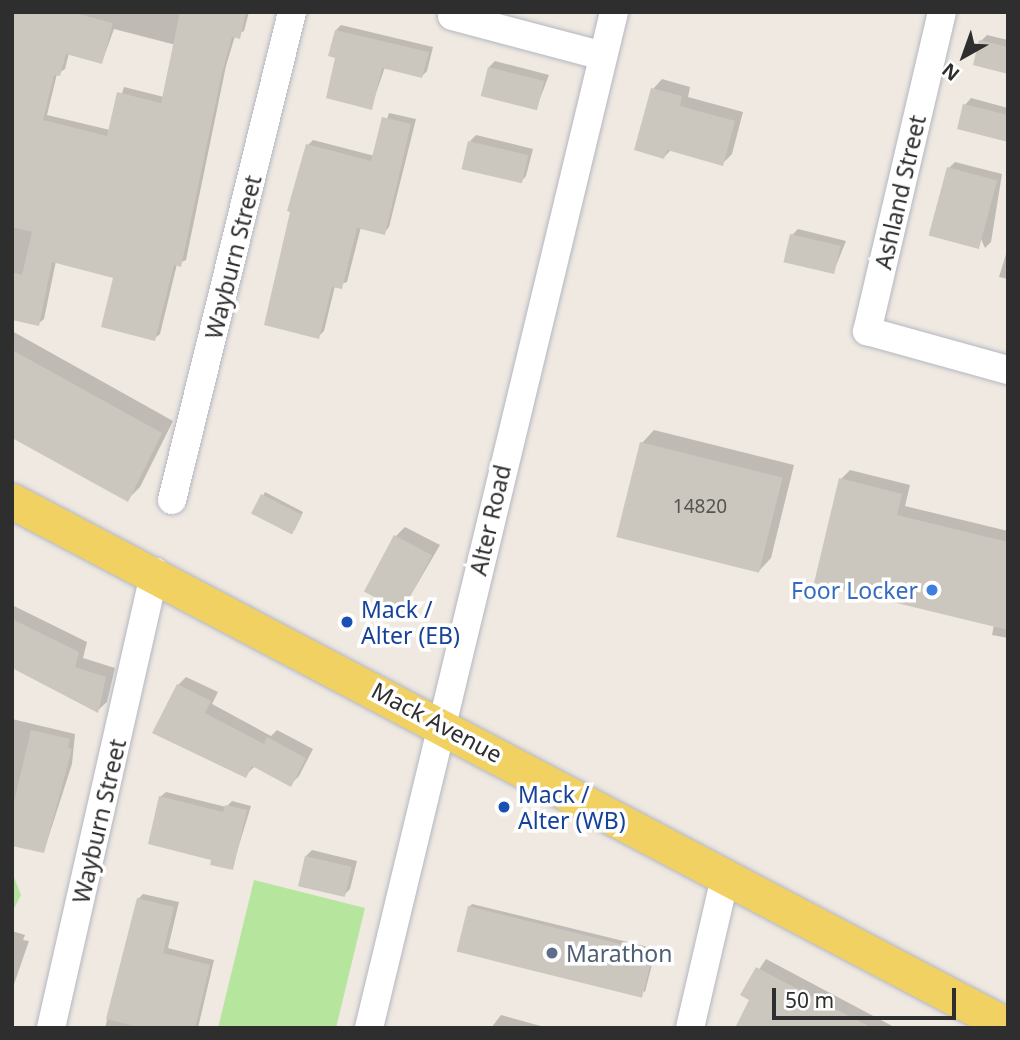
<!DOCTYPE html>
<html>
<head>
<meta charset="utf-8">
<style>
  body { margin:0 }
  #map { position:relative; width:1020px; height:1040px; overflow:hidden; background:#efe9e1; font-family:"Noto Sans",sans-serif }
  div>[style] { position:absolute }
  .green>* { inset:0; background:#b6e59e }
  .shadow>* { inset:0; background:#0003 }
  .building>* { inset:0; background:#cbc7bf; transform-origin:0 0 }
  .roads { filter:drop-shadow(0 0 2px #b4b7c1) drop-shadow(0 0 2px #b4b7c1) }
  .minor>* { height:28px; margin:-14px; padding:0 14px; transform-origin:14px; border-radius:14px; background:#fff }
  .major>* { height:35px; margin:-17.5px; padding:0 17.5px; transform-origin:17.5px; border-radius:17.5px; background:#f2d163 }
  .dots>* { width:19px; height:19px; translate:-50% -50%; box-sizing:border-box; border:4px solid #fff; border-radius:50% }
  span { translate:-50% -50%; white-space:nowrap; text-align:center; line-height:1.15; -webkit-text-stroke:7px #fff; paint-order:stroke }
  .number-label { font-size:19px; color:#555452 }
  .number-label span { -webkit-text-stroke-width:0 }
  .street-label { font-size:23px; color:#2e2e2e }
  .shop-label { font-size:23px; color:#366cbe }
  .right { translate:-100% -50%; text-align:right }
  .transit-label { font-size:23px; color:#164399 }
  .left { translate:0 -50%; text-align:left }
  .service-label { font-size:23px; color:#4e5e75 }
  .frame { position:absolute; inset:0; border:14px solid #2e2e2e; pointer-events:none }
  .north { position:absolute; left:929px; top:21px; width:70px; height:70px; -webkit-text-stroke:5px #fff; paint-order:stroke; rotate:220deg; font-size:19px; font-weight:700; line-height:28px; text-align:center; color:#2e2e2e }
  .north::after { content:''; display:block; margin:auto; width:24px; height:32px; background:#2e2e2e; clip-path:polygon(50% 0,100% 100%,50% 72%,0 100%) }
  .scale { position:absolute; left:772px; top:988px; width:184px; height:32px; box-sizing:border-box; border:4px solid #2e2e2e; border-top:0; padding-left:9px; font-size:21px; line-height:24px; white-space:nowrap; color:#2e2e2e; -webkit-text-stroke:5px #fff; paint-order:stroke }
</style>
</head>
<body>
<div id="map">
  <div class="green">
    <div style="clip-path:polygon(12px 872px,21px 895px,12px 912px)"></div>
    <div style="clip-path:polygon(254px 880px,365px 908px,336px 1028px,218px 1028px)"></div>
  </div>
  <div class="shadow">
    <div style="clip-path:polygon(evenodd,12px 12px,249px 12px,244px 31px,235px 36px,226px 66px,186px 260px,177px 264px,160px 334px,154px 339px,116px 277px,56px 261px,44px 319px,38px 324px,12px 300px,12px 12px,114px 29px,176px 45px,164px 97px,124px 87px,110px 130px,47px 115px,57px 74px,65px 69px,69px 53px,102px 62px,114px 29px)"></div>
    <div style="clip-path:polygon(341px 25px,433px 47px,427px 71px,422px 76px,385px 67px,371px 108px,337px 57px,336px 30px)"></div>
    <div style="clip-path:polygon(987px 35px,1008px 40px,1008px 72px,981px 41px)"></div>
    <div style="clip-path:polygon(495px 61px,549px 75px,536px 109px,489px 67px)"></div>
    <div style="clip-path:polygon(662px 79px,690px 87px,688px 97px,743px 112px,732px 154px,722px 164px,671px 150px,664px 157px,653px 89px)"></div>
    <div style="clip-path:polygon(971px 98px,1008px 108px,1008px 137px,965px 105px)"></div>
    <div style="clip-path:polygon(389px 113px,416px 119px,389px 227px,384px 233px,361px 227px,347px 282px,335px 286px,324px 331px,318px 337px,292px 210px,308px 145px,313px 140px,375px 156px)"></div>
    <div style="clip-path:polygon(476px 135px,533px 149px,526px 176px,520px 183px,470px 141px)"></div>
    <div style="clip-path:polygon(955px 162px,1002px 174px,991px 242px,985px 248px,949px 168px)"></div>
    <div style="clip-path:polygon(798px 229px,846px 241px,833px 273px,792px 235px)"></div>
    <div style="clip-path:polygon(1007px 251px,1008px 251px,1008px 279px,999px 277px)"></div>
    <div style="clip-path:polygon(12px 331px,173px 421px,140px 487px,127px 500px,12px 436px)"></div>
    <div style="clip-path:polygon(654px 430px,794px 465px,771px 558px,759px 571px,642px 443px)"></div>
    <div style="clip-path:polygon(850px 470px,910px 485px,905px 506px,1008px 531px,1008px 638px,992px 635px,994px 625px,841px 479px)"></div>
    <div style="clip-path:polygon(265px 492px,303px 512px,294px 531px,253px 514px)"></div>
    <div style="clip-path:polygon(405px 527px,440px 545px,402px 610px,396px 536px)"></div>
    <div style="clip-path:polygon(12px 605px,87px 642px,83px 658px,115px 668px,107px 702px,97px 711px,12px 666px)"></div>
    <div style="clip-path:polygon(186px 677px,218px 692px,212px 704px,271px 736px,277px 730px,313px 749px,299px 776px,291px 784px,255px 766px,245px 776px,178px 685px)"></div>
    <div style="clip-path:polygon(12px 719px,75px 734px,72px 764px,44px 851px,12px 844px)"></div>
    <div style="clip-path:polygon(166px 792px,226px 807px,232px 801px,251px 806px,232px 868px,160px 797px)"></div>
    <div style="clip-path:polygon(312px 850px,357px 861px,350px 889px,344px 895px,306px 856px)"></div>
    <div style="clip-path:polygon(143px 894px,179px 902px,168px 948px,214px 960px,198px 1028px,105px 1028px,138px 899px)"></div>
    <div style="clip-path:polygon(472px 904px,656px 949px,645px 992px,469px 907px)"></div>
    <div style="clip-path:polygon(12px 931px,25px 935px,23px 940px,29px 941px,12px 990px)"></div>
    <div style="clip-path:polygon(766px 959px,896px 1028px,736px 1028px,752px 999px,743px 994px)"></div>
    <div style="clip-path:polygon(501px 1015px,548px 1028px,491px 1028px)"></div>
  </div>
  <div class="building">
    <div style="clip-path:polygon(12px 12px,71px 12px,113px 23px,102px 64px,66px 54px,60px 76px,54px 75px,43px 120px,107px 136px,117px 92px,161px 103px,180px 12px,246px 12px,240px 39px,232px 37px,222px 73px,181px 267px,174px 265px,155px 341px,101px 327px,113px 278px,52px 262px,39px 326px,12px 320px,12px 272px,22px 275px,32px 232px,12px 227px)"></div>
    <div style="clip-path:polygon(335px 30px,429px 52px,422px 78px,382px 68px,372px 110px,326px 98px,335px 58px,328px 56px)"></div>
    <div style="clip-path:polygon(979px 40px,1008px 47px,1008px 74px,973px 65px)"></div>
    <div style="left:488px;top:67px;width:58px;height:30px;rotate:14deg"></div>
    <div style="clip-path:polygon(651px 88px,682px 96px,680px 106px,735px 121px,723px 166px,667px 150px,664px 159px,634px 150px)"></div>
    <div style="clip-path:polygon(963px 104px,1008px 115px,1008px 142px,957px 129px)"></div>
    <div style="clip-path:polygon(382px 117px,411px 124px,385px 235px,357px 228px,342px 289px,332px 287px,319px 339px,264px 325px,290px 212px,287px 211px,306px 144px,371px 161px)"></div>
    <div style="left:468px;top:141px;width:62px;height:29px;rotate:13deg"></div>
    <div style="left:947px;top:167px;width:52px;height:71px;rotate:15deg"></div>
    <div style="left:790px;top:234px;width:52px;height:29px;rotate:13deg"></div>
    <div style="clip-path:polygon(12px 350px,162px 433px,128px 502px,12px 438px)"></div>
    <div style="left:640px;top:442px;width:147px;height:98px;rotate:14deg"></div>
    <div style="clip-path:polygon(839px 478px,902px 494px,897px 515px,1008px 542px,1008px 630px,814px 583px)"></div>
    <div style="left:261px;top:494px;width:46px;height:22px;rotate:27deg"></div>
    <div style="left:394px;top:535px;width:43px;height:64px;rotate:28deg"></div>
    <div style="clip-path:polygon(12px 619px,79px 652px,75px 667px,106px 677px,98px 713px,12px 668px)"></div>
    <div style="clip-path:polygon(177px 684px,211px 701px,205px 713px,264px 744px,267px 737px,306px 758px,291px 787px,252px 766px,246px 778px,152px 733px)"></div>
    <div style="clip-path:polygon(31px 730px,70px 739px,68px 748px,72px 749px,44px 853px,12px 846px,12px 810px)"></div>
    <div style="clip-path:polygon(159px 796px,223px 812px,225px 805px,247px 810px,233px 870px,210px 865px,211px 860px,148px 844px)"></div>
    <div style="left:305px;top:856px;width:48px;height:31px;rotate:13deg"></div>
    <div style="clip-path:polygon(137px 898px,174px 907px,163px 953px,210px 965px,195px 1028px,142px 1028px,106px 1019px)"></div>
    <div style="left:468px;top:906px;width:191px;height:47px;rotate:14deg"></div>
    <div style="clip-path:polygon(756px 967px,872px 1028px,735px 1028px,749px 1000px,740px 995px)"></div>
  </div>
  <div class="roads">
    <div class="minor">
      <div style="left:942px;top:12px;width:328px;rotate:103.2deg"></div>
      <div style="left:867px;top:331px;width:146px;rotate:15.5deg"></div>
      <div style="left:452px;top:16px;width:156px;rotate:14.8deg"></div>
      <div style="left:172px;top:500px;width:503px;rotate:-76.18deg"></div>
      <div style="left:51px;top:1028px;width:468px;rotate:-77.2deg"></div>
      <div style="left:369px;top:1028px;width:1045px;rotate:-76.44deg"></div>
      <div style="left:690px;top:1028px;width:155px;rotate:-76.9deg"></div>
    </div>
    <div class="major">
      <div style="left:12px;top:501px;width:1126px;rotate:27.79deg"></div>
    </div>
  </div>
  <div class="dots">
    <div style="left:932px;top:590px;background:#3f7fe0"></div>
    <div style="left:347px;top:622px;background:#1a4fb4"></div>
    <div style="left:504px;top:807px;background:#1a4fb4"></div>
    <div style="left:552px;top:953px;background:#5c6f8a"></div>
  </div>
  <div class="number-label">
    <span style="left:700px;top:507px">14820</span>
  </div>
  <div class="street-label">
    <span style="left:900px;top:192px;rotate:-77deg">Ashland Street</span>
    <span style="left:233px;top:257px;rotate:-76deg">Wayburn Street</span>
    <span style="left:490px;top:520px;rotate:-77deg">Alter Road</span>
    <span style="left:437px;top:722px;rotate:28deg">Mack Avenue</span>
    <span style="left:99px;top:821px;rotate:-77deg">Wayburn Street</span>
  </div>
  <div class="shop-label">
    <span class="right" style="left:918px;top:590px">Foor Locker</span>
  </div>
  <div class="transit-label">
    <span class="left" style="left:361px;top:622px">Mack /<br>Alter (EB)</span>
    <span class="left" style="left:518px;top:807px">Mack /<br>Alter (WB)</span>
  </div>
  <div class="service-label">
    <span class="left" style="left:566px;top:953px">Marathon</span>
  </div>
  <div class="frame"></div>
  <div class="north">N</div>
  <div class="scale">50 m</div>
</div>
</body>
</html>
